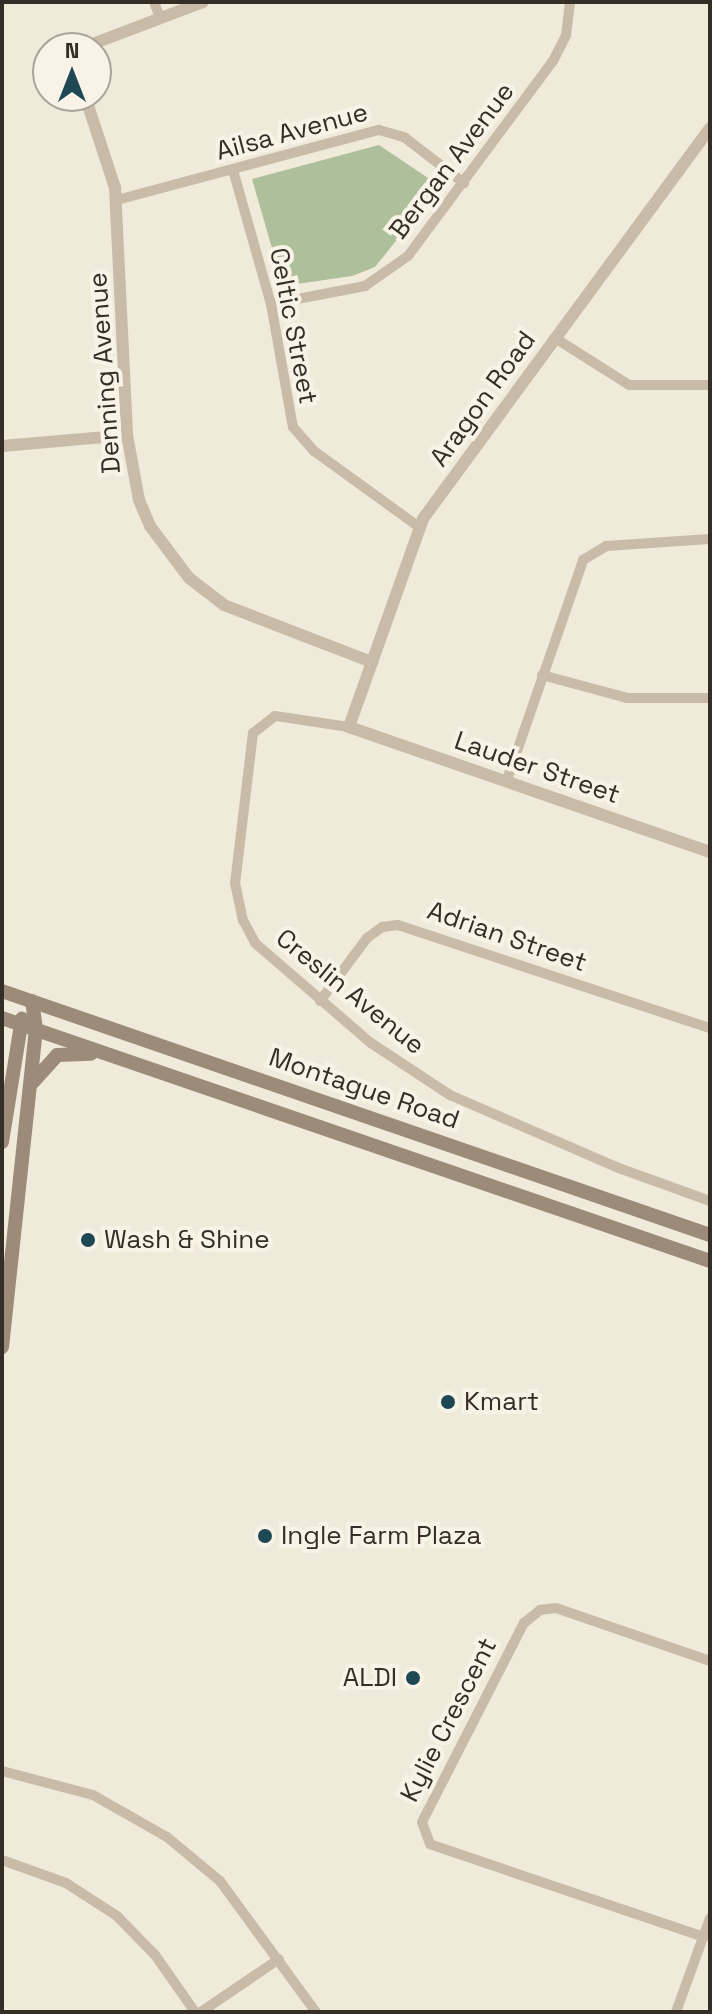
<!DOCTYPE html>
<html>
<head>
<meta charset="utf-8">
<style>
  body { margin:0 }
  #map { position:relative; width:712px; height:2014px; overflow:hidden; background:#f0eada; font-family:"Space Grotesk",sans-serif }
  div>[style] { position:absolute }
  .green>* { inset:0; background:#adbf9b }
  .minor>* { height:10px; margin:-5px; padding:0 5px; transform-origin:5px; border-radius:5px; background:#c8bba7 }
  .tertiary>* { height:12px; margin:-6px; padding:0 6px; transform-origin:6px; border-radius:6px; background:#c8bba7 }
  .secondary>* { height:14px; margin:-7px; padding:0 7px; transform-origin:7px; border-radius:7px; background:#9b8b78 }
  .dots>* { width:22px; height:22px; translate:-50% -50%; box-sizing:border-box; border:4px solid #f8f3e6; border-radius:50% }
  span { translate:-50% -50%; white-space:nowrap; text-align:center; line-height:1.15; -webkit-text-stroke:8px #f8f3e6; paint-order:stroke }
  .street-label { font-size:26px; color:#352e27 }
  .poi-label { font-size:26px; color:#352e27 }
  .left { translate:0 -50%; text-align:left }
  .right { translate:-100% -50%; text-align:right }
  .frame { position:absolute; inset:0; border:4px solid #352e27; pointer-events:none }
  .north { position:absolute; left:32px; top:32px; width:80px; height:80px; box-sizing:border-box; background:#f8f3e6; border:2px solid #aaa49a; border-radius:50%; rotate:0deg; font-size:22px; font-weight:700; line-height:32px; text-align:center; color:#352e27 }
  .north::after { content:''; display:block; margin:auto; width:28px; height:36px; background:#1e4854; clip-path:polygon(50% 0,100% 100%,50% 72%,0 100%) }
</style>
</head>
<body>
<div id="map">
  <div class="green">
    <div style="clip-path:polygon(379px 145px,440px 186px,375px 267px,352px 276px,283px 286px,252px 179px)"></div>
  </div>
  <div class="minor">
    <div style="left:154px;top:2px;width:17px;rotate:69deg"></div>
    <div style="left:233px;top:170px;width:139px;rotate:74.2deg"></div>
    <div style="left:271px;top:304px;width:125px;rotate:79.9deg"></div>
    <div style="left:293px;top:427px;width:32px;rotate:49deg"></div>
    <div style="left:314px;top:451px;width:130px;rotate:35.9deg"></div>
    <div style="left:117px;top:200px;width:271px;rotate:-15deg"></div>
    <div style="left:379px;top:130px;width:26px;rotate:16deg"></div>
    <div style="left:404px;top:137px;width:76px;rotate:37.5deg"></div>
    <div style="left:271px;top:304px;width:96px;rotate:-10.8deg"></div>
    <div style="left:365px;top:286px;width:52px;rotate:-34.9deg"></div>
    <div style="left:408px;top:256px;width:243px;rotate:-53.4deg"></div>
    <div style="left:553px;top:61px;width:29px;rotate:-63deg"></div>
    <div style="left:566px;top:35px;width:33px;rotate:-83deg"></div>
    <div style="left:555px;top:338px;width:88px;rotate:32.4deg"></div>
    <div style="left:629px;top:385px;width:81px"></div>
    <div style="left:542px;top:675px;width:88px;rotate:15.1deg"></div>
    <div style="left:627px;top:698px;width:83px"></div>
    <div style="left:349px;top:727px;width:75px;rotate:-171.5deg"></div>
    <div style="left:275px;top:716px;width:28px;rotate:142deg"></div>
    <div style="left:253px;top:733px;width:151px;rotate:96.8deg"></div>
    <div style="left:235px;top:883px;width:38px;rotate:78deg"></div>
    <div style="left:243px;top:920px;width:26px;rotate:62deg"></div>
    <div style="left:255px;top:943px;width:153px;rotate:40.8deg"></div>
    <div style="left:371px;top:1043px;width:95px;rotate:33.4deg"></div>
    <div style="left:450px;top:1095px;width:181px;rotate:23.4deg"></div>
    <div style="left:616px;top:1167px;width:100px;rotate:19.9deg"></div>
    <div style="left:507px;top:780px;width:233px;rotate:-70.9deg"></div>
    <div style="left:583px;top:560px;width:27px;rotate:-31deg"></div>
    <div style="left:606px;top:546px;width:104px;rotate:-3.9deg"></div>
    <div style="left:320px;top:1001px;width:79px;rotate:-53.3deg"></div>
    <div style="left:367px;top:938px;width:19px;rotate:-36deg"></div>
    <div style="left:382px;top:927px;width:16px;rotate:-7deg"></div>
    <div style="left:398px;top:925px;width:329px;rotate:18.3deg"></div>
    <div style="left:2px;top:1771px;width:94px;rotate:14.8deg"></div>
    <div style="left:93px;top:1795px;width:85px;rotate:29.6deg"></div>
    <div style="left:167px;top:1837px;width:69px;rotate:39.7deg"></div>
    <div style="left:220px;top:1881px;width:162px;rotate:53.8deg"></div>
    <div style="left:2px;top:1860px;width:68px;rotate:19.8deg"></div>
    <div style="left:66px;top:1883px;width:61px;rotate:32.9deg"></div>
    <div style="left:117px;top:1916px;width:54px;rotate:45.7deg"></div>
    <div style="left:155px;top:1955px;width:70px;rotate:54.9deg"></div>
    <div style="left:704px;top:1937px;width:289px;rotate:-161.3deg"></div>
    <div style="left:430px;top:1844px;width:23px;rotate:-110deg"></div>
    <div style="left:422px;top:1822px;width:224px;rotate:-62.9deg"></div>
    <div style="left:524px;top:1623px;width:21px;rotate:-39deg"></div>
    <div style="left:540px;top:1610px;width:16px;rotate:-7deg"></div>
    <div style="left:556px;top:1608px;width:163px;rotate:19deg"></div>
    <div style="left:201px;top:2012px;width:94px;rotate:-34.2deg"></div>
    <div style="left:676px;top:2012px;width:100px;rotate:-70.1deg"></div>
  </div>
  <div class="tertiary">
    <div style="left:82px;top:48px;width:129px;rotate:-20.8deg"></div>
    <div style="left:46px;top:64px;width:2px;rotate:-27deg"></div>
    <div style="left:85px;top:96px;width:97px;rotate:71.9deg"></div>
    <div style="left:115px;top:188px;width:247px;rotate:87.2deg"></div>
    <div style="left:127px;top:435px;width:66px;rotate:79.5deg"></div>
    <div style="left:139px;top:500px;width:28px;rotate:67deg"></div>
    <div style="left:150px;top:526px;width:65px;rotate:53.1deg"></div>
    <div style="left:189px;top:578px;width:44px;rotate:37.6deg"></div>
    <div style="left:224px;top:605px;width:159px;rotate:21.1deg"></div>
    <div style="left:710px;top:128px;width:485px;rotate:126.3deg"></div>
    <div style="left:423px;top:519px;width:221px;rotate:109.6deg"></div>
    <div style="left:349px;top:727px;width:382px;rotate:19.1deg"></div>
    <div style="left:2px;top:446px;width:125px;rotate:-5deg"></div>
  </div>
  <div class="secondary">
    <div style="left:2px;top:991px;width:749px;rotate:19.02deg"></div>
    <div style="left:2px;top:1018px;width:749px;rotate:18.94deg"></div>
    <div style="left:33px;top:1082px;width:36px;rotate:-48deg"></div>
    <div style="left:57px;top:1055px;width:34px;rotate:-2deg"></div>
    <div style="left:2px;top:1142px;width:125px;rotate:-80.8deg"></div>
    <div style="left:2px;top:1347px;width:320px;rotate:-83.9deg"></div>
    <div style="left:36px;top:1029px;width:28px;rotate:-98deg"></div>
  </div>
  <div class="dots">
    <div style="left:88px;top:1240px;background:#1e4854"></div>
    <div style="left:448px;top:1402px;background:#1e4854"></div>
    <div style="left:265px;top:1536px;background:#1e4854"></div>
    <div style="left:413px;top:1678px;background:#1e4854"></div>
  </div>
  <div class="street-label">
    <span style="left:292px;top:132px;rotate:-15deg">Ailsa Avenue</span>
    <span style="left:452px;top:161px;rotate:-53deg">Bergan Avenue</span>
    <span style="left:293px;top:326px;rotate:79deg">Celtic Street</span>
    <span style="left:105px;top:373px;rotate:-94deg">Denning Avenue</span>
    <span style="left:483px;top:399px;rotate:-54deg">Aragon Road</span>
    <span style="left:537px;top:768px;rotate:19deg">Lauder Street</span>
    <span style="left:507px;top:937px;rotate:19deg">Adrian Street</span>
    <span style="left:350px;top:992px;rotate:39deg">Creslin Avenue</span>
    <span style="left:364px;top:1089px;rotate:19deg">Montague Road</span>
    <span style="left:449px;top:1720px;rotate:-63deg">Kylie Crescent</span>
  </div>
  <div class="poi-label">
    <span class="left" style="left:104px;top:1240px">Wash &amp; Shine</span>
    <span class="left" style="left:464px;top:1402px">Kmart</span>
    <span class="left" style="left:281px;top:1536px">Ingle Farm Plaza</span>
    <span class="right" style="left:397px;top:1678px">ALDI</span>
  </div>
  <div class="frame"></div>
  <div class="north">N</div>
</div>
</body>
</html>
